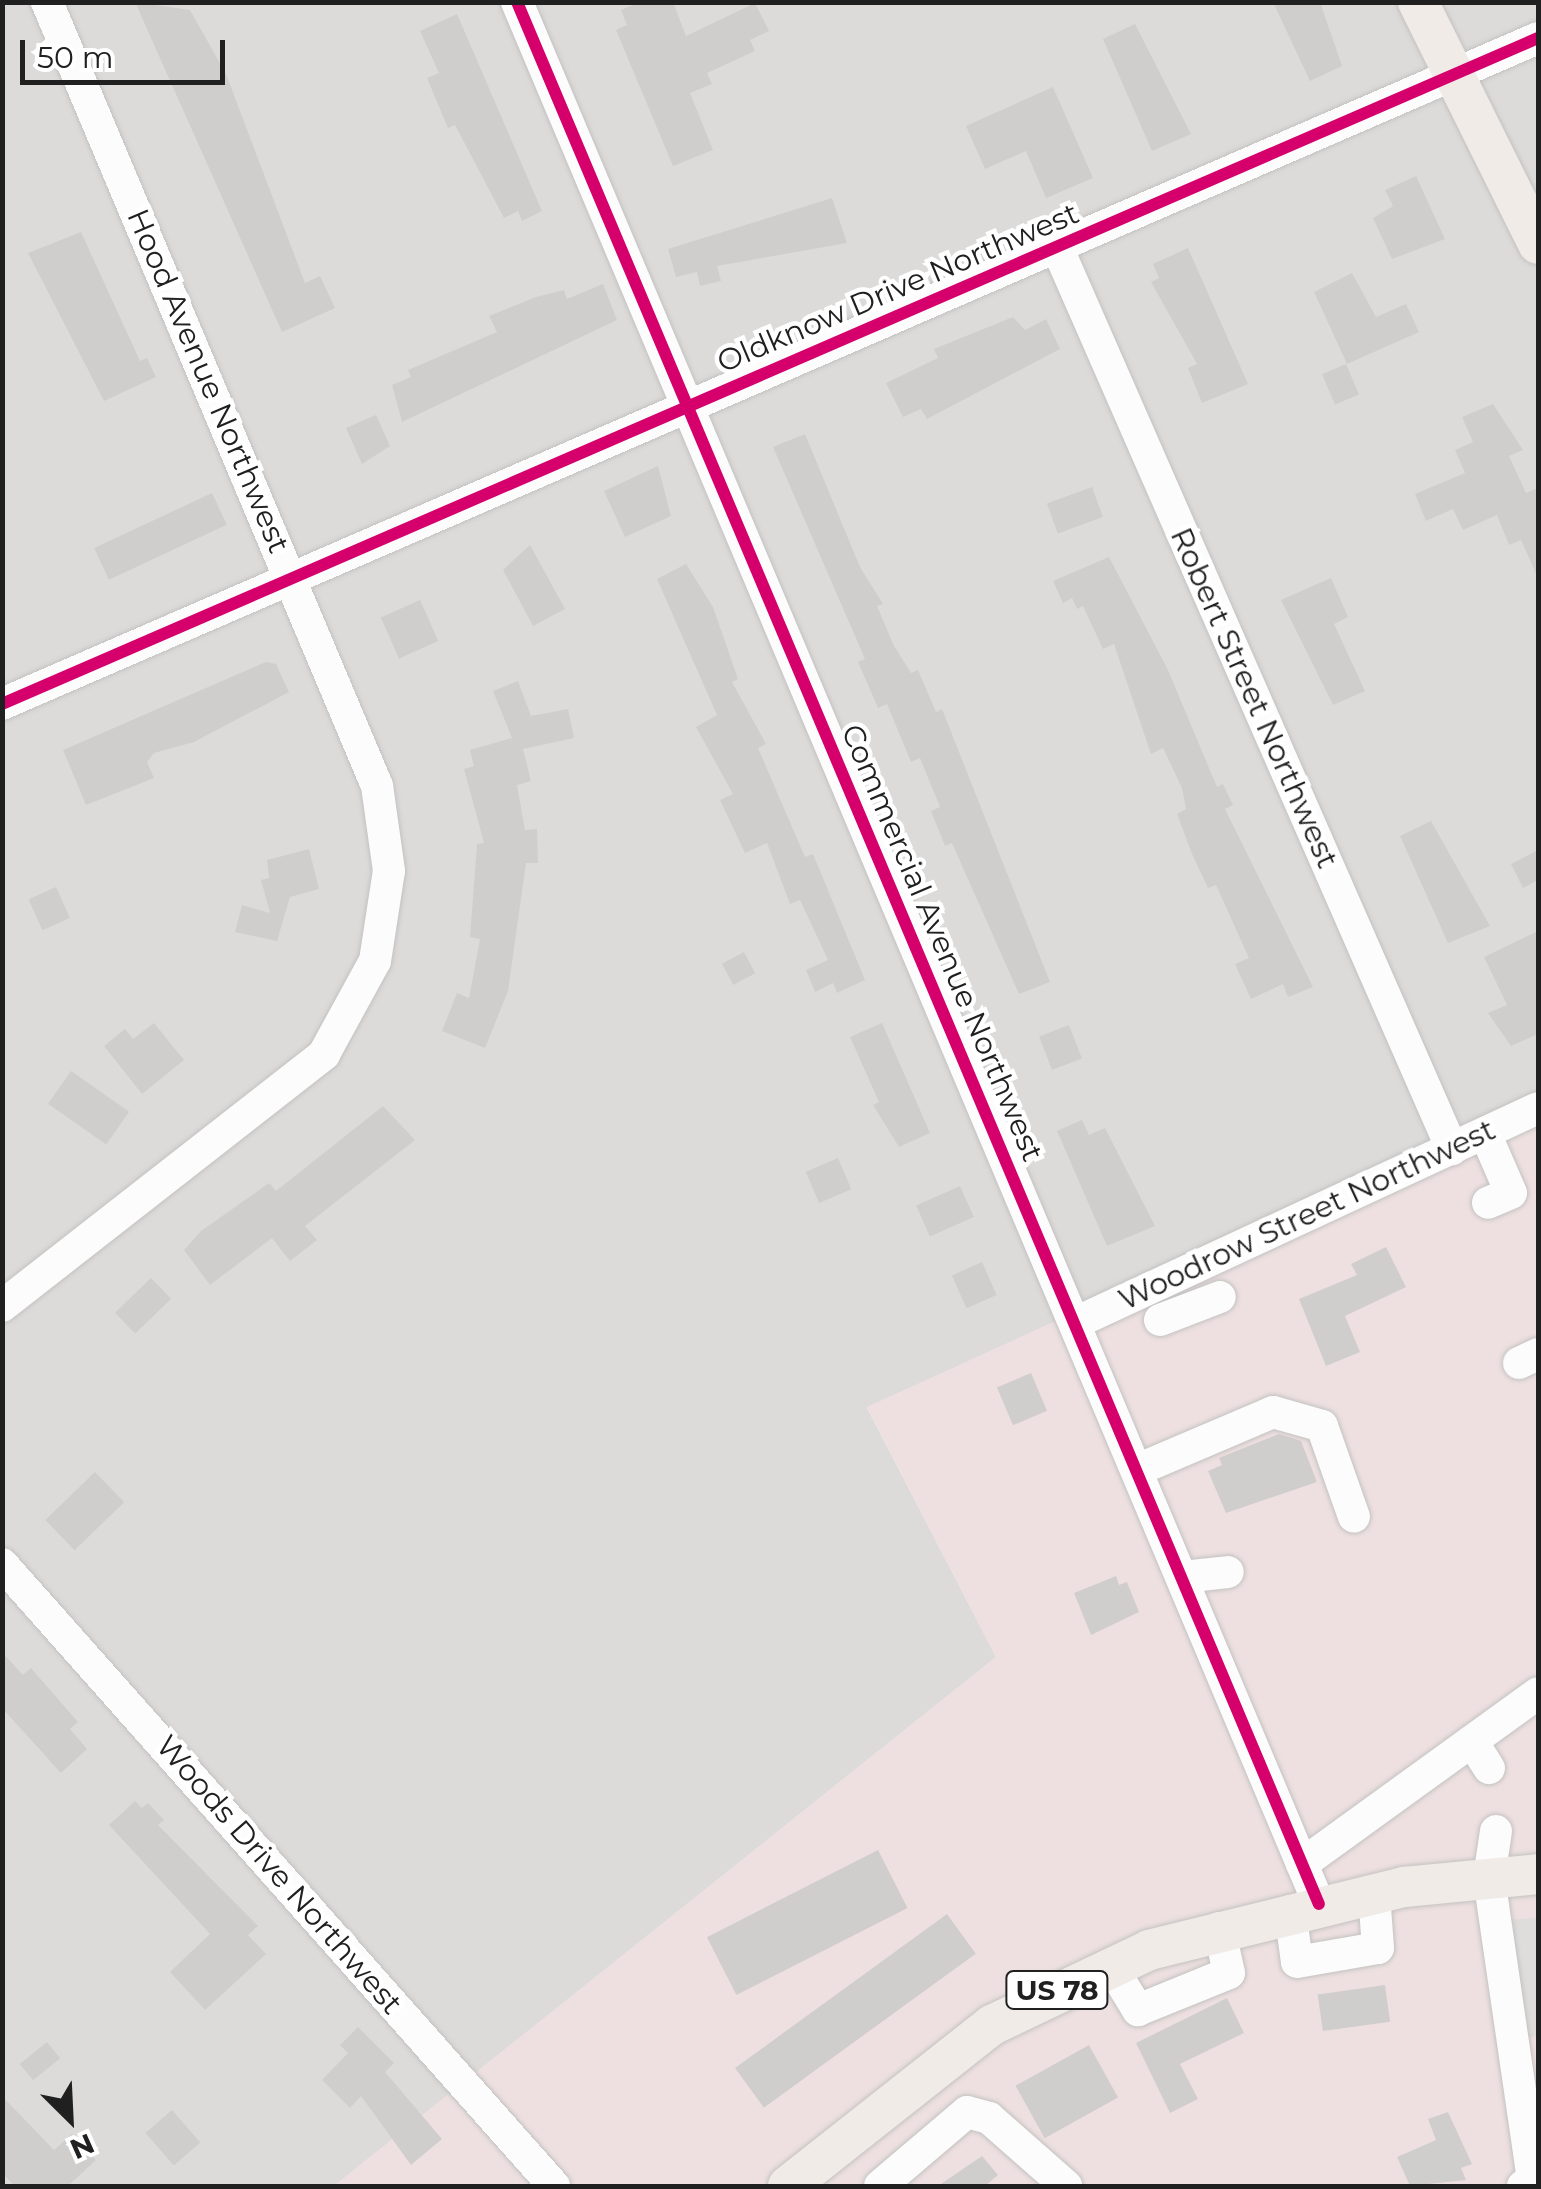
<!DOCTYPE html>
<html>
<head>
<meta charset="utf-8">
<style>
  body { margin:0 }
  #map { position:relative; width:1541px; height:2189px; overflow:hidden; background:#edebe9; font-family:Montserrat,sans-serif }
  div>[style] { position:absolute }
  .residential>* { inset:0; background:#dddbda }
  .commercial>* { inset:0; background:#eee0e0 }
  .parking>* { inset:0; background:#dedddc }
  .building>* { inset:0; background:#d0cecc; transform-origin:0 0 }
  .roads { filter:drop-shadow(0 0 2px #c3c2c1) drop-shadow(0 0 2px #c3c2c1) }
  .minor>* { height:32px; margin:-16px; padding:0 16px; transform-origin:16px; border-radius:16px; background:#fcfcfc }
  .major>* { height:40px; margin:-20px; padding:0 20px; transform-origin:20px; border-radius:20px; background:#f0ebe6 }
  .cycleway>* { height:12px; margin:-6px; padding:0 6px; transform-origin:6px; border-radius:6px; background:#d6006c }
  span { translate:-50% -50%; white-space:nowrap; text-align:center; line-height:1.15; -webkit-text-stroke:9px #fff; paint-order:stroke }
  .shield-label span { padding:2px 8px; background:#fff; border:2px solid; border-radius:8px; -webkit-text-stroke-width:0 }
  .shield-label { font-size:28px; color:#202020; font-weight:700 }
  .street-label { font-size:30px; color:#202020 }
  .frame { position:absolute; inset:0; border:5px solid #202020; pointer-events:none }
  .north { position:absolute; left:20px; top:2069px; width:100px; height:100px; -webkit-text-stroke:8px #fff; paint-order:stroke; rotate:156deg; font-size:28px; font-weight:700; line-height:40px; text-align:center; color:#202020 }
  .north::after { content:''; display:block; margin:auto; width:35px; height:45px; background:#202020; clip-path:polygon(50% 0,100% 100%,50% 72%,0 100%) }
  .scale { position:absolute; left:20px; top:40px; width:205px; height:45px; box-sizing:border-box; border:5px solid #202020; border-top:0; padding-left:12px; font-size:30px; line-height:35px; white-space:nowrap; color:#202020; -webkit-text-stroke:8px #fff; paint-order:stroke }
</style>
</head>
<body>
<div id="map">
  <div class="residential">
    <div style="clip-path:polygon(3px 3px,1538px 3px,1538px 1101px,867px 1408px,996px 1657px,334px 2186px,3px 2186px)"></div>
  </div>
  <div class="commercial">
    <div style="clip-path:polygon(1538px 1101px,1538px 2186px,334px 2186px,996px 1657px,867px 1407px)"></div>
  </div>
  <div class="parking">
    <div style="clip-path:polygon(1538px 1918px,1538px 2036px,1526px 2038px,1505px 1920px)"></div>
  </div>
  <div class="building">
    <div style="clip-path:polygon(135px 2px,190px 10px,226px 74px,305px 283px,320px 276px,335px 308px,282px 332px)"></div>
    <div style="clip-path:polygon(640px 2px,673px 2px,686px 36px,755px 3px,769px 31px,750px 40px,755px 51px,707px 73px,712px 84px,690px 93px,713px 150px,673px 166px,616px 30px,627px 25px,621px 10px)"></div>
    <div style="clip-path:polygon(1273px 2px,1320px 2px,1342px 66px,1310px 81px)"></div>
    <div style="clip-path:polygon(457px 14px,542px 211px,522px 221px,518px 211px,504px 218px,455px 125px,448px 128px,427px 78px,439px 73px,420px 31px)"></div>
    <div style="clip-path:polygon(1135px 24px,1191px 134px,1152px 151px,1103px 39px)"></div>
    <div style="clip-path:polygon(1053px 87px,1093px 178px,1046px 198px,1026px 151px,985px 169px,966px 126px)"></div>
    <div style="clip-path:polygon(1416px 176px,1445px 239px,1392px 259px,1373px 218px,1393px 206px,1385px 190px)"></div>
    <div style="clip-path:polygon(832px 198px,847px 243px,717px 266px,721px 281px,700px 286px,697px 272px,676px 277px,668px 249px)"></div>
    <div style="clip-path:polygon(81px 232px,140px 361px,147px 358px,156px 377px,104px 401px,28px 253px)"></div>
    <div style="clip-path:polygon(1188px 248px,1248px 384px,1202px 403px,1188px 368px,1197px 364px,1151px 282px,1159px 278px,1153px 264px)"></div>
    <div style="clip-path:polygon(1352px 273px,1376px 317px,1406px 304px,1419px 332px,1347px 364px,1314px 292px)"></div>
    <div style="clip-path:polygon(603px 284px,617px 320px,402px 422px,392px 385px,411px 377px,408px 370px,497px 332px,489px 316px,536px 297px,564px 290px,567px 299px)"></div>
    <div style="clip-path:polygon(1013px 317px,1025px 330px,1046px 319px,1060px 349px,927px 419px,921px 409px,903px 417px,886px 383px,938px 358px,934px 349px)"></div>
    <div style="left:1346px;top:364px;width:33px;height:26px;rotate:67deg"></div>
    <div style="clip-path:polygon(1493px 404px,1523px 450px,1509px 456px,1526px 493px,1538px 488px,1538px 578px,1521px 540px,1509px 545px,1497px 515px,1463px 530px,1453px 509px,1426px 521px,1415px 494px,1465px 473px,1455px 450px,1473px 442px,1462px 417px)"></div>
    <div style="clip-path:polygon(376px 415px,390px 446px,362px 464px,346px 428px)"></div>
    <div style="clip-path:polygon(805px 434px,860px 567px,883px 604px,877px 606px,894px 646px,911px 673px,918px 670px,936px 712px,942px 709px,1050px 982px,1019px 994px,952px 843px,945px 846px,931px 811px,940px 807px,920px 758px,911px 762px,887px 704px,878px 708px,858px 662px,865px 659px,773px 447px)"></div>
    <div style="clip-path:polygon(658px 466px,671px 516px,625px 537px,604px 491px)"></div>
    <div style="left:1092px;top:487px;width:32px;height:48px;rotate:70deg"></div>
    <div style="left:212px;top:493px;width:35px;height:130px;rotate:65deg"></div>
    <div style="clip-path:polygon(530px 545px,565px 609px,533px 626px,503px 570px)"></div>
    <div style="clip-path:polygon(1109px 557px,1168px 670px,1217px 787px,1223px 784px,1233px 805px,1225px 809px,1313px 987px,1288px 997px,1283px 984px,1251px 999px,1235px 964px,1249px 958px,1216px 885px,1208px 888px,1192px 854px,1177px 814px,1186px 809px,1182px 788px,1163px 748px,1151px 754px,1114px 644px,1103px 649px,1083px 606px,1077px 609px,1072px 598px,1063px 603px,1053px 581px)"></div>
    <div style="clip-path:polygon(686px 564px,713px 607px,738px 679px,732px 682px,766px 744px,758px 748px,805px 857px,813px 854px,865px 980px,837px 993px,833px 983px,815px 992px,806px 970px,828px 960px,800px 900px,790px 904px,767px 843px,745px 853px,720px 800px,733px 794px,696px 727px,717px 715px,657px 579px)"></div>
    <div style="clip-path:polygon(1331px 578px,1348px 617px,1334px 624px,1365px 691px,1333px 705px,1281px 600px)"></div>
    <div style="left:420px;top:600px;width:45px;height:43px;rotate:66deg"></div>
    <div style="clip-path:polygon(266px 662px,276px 664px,289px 692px,194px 742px,154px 753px,147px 762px,154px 778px,86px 805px,63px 750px)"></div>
    <div style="clip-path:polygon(518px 681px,531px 716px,568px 709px,574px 738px,523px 749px,531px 781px,517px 785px,525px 830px,537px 829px,538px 863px,526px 863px,508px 991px,485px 1048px,442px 1031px,457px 993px,469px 998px,480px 939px,470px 937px,477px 844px,484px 843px,464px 769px,474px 766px,470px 750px,512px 738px,493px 691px)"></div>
    <div style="clip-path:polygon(1431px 821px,1490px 926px,1448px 943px,1400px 836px)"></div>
    <div style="clip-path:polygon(309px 849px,319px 889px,290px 897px,277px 941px,235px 932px,242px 905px,270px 913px,261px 880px,269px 878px,267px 860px)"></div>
    <div style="clip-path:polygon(1538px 850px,1538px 880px,1523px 888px,1511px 864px)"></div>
    <div style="left:56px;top:887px;width:34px;height:30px;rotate:66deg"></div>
    <div style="clip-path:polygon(1538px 931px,1538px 1034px,1511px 1046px,1488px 1013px,1507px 1005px,1484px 957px)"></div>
    <div style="left:744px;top:952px;width:24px;height:25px;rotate:62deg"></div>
    <div style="clip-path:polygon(154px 1023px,184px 1060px,142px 1094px,104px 1046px,125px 1029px,133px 1039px)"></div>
    <div style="clip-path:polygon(882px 1023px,930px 1133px,899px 1147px,873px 1105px,879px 1102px,850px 1037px)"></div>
    <div style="left:1069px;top:1025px;width:36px;height:32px;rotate:69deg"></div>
    <div style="left:71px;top:1071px;width:71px;height:40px;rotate:35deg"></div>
    <div style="clip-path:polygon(383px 1106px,415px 1140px,305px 1226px,317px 1240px,290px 1261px,272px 1238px,210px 1285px,184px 1250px,201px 1231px,269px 1183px,276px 1191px)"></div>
    <div style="clip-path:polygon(1082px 1120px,1089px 1135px,1105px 1128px,1155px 1226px,1107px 1246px,1057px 1131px)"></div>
    <div style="left:838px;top:1158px;width:34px;height:35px;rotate:67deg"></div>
    <div style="left:960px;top:1186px;width:34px;height:48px;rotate:66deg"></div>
    <div style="clip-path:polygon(1386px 1247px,1406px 1287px,1345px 1316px,1360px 1352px,1326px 1366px,1299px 1299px,1357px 1275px,1351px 1264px)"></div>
    <div style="left:982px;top:1262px;width:36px;height:33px;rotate:66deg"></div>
    <div style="left:151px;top:1278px;width:29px;height:50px;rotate:46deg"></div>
    <div style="left:1031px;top:1373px;width:41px;height:37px;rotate:67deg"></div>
    <div style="clip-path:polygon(1279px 1434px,1301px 1441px,1317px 1482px,1226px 1513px,1208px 1471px,1222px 1465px,1219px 1458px)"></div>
    <div style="left:95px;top:1472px;width:42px;height:69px;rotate:46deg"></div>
    <div style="clip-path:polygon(1116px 1576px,1119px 1585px,1127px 1582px,1139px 1612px,1091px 1635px,1074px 1593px)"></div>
    <div style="clip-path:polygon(2px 1652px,23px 1675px,31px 1668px,78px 1722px,70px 1729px,87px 1749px,61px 1773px,2px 1708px)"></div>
    <div style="clip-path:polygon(135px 1801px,142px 1808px,148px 1803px,164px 1820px,158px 1825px,258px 1926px,248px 1935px,266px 1954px,205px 2010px,170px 1972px,210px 1934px,109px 1825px)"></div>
    <div style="left:878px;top:1850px;width:65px;height:192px;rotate:63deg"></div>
    <div style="left:947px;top:1914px;width:49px;height:262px;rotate:54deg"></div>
    <div style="left:1385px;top:1985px;width:37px;height:68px;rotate:82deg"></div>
    <div style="clip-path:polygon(1227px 1998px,1244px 2033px,1180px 2064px,1198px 2099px,1170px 2113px,1136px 2043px)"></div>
    <div style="clip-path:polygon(358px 2027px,394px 2063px,385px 2072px,442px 2139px,411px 2165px,361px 2096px,350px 2108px,322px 2080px,348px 2053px,340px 2045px)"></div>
    <div style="left:47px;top:2042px;width:21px;height:35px;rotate:51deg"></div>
    <div style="left:1089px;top:2045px;width:60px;height:84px;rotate:61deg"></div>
    <div style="clip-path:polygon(2px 2096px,54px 2150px,72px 2134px,96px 2160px,68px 2186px,15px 2186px,2px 2173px)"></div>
    <div style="left:172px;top:2110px;width:43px;height:35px;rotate:49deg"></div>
    <div style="clip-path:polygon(1448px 2112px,1472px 2164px,1461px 2168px,1466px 2180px,1410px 2186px,1397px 2157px,1436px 2140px,1428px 2119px)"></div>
    <div style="clip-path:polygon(982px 2156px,998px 2175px,985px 2186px,938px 2186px)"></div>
  </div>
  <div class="roads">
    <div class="minor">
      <div style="left:517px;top:2px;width:2064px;rotate:67.14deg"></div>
      <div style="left:1057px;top:247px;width:985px;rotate:66.35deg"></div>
      <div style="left:2px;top:704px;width:1674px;rotate:-23.44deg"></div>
      <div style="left:1485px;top:1133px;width:65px;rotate:66.6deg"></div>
      <div style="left:1511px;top:1193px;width:25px;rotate:157deg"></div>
      <div style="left:2px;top:1306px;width:409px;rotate:-38deg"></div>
      <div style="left:324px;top:1054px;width:106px;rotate:-61.3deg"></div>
      <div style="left:375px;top:961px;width:91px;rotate:-81.2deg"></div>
      <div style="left:389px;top:871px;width:86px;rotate:-98deg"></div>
      <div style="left:377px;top:786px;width:851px;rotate:-112.83deg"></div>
      <div style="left:1160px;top:1320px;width:64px;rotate:-21deg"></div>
      <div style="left:1075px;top:1323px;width:510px;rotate:-24.91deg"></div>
      <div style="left:1519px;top:1363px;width:21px;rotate:-25deg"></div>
      <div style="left:1137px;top:1470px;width:148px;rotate:-23.1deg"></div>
      <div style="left:1273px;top:1412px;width:51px;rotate:15.9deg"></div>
      <div style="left:1322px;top:1426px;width:96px;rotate:70.6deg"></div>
      <div style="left:2px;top:1564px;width:832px;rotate:48.41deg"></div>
      <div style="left:1182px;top:1577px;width:46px;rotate:-6.2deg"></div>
      <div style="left:1472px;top:1741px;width:32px;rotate:58deg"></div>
      <div style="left:1496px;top:1831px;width:48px;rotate:98.5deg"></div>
      <div style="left:1489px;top:1878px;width:303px;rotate:81.7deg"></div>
      <div style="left:1533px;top:2178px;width:13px;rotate:141deg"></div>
      <div style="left:1302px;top:1864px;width:291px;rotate:-35.9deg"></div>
      <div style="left:1290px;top:1911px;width:51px;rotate:82.2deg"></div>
      <div style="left:1297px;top:1962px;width:82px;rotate:-9.8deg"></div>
      <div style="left:1378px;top:1948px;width:55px;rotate:-94.2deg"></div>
      <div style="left:1111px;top:1966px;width:52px;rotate:58.5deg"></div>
      <div style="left:1138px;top:2010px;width:98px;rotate:-22.1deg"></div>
      <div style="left:1229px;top:1973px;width:46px;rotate:-102.5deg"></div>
      <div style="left:880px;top:2186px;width:114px;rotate:-40.4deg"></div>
      <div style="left:967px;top:2112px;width:23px;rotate:15deg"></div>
      <div style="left:989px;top:2118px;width:103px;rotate:41.4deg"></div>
    </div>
    <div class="major">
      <div style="left:1418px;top:2px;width:270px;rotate:63.6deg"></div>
      <div style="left:788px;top:2186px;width:260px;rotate:-38.3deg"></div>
      <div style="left:992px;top:2025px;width:174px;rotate:-25.5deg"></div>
      <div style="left:1149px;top:1950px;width:263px;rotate:-13.9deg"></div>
      <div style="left:1404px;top:1887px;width:135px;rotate:-5.5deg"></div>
    </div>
  </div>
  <div class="cycleway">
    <div style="left:517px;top:2px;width:2064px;rotate:67.14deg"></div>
    <div style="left:2px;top:704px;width:1674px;rotate:-23.44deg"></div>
  </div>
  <div class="shield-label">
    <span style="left:1057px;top:1990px">US 78</span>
  </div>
  <div class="street-label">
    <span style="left:898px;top:288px;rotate:-23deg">Oldknow Drive Northwest</span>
    <span style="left:208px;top:381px;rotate:67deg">Hood Avenue Northwest</span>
    <span style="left:1254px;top:698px;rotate:66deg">Robert Street Northwest</span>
    <span style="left:942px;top:943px;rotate:67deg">Commercial Avenue Northwest</span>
    <span style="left:1307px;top:1215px;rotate:-25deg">Woodrow Street Northwest</span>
    <span style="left:279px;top:1875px;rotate:49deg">Woods Drive Northwest</span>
  </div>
  <div class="frame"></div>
  <div class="north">N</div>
  <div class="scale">50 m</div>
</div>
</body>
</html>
